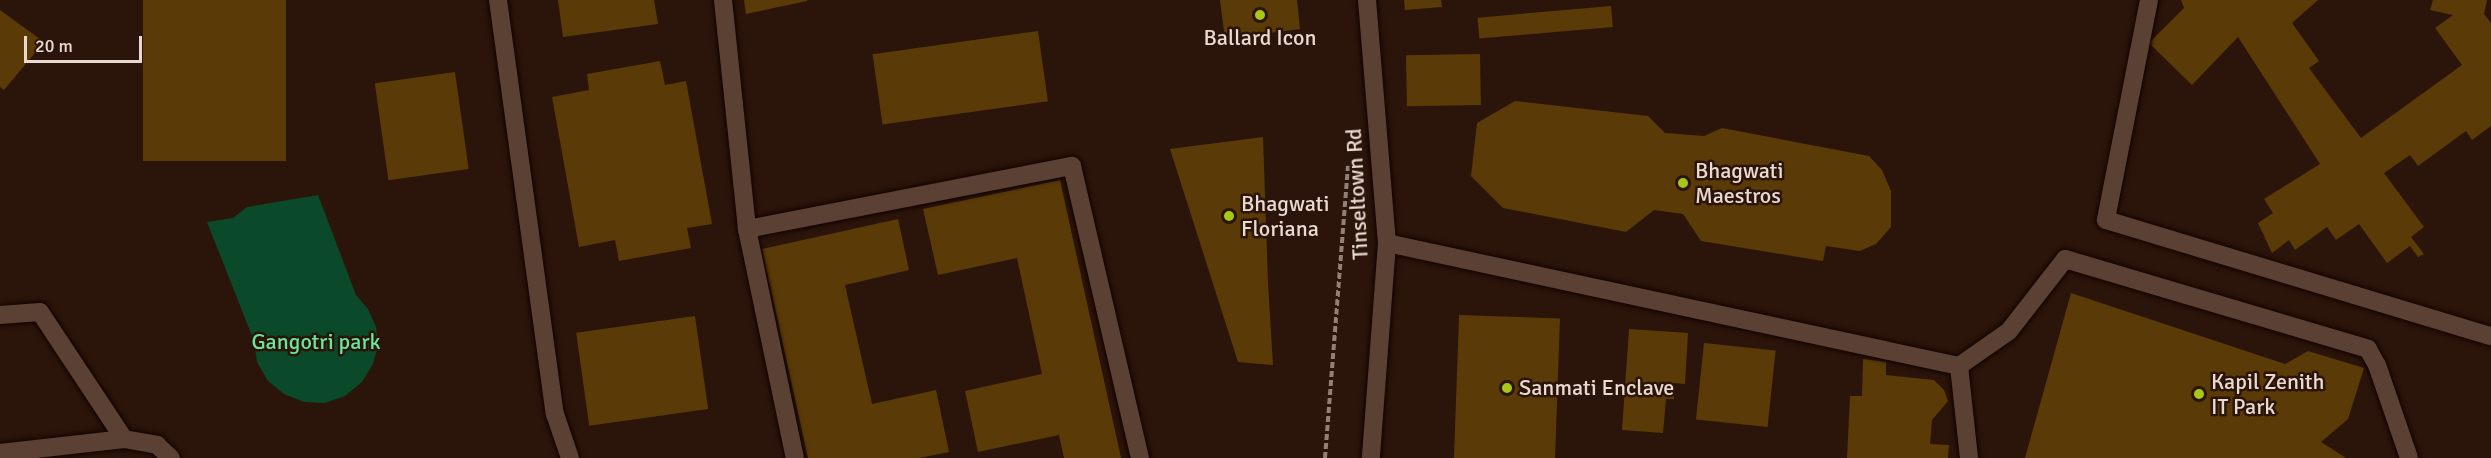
<!DOCTYPE html>
<html>
<head>
<meta charset="utf-8">
<style>
  body { margin:0 }
  #map { position:relative; width:2491px; height:458px; overflow:hidden; background:#2b1409; font-family:Signika,sans-serif }
  div>[style] { position:absolute }
  .green>* { inset:0; background:#0a4929 }
  .building>* { inset:0; background:#5a3b07; transform-origin:0 0 }
  .path>* { height:4px; margin-top:-2px; transform-origin:0; background:repeating-linear-gradient(90deg,#937f76 0 6px,transparent 0 9px) }
  .roads { filter:drop-shadow(0 0 2px #120200) drop-shadow(0 0 2px #120200) }
  .minor>* { height:18px; margin:-9px; padding:0 9px; transform-origin:9px; border-radius:9px; background:#5b4134 }
  .dots>* { width:16px; height:16px; translate:-50% -50%; box-sizing:border-box; border:3px solid #2b1409; border-radius:50% }
  span { translate:-50% -50%; white-space:nowrap; text-align:center; line-height:1.15; -webkit-text-stroke:5px #2b1409; paint-order:stroke }
  .poi-label { font-size:22px; color:#ead9d1 }
  .left { translate:0 -50%; text-align:left }
  .street-label { font-size:22px; color:#ead9d1 }
  .park-label { font-size:22px; color:#68e79b }
  .scale { position:absolute; left:24px; top:36px; width:118px; height:27px; box-sizing:border-box; border:3px solid #ead9d1; border-top:0; padding-left:8px; font-size:18px; line-height:21px; white-space:nowrap; color:#ead9d1; -webkit-text-stroke:4px #2b1409; paint-order:stroke }
</style>
</head>
<body>
<div id="map">
  <div class="green">
    <div style="clip-path:polygon(318px 195px,356px 295px,368px 309px,376px 327px,378px 346px,373px 364px,362px 382px,345px 396px,325px 403px,304px 402px,284px 394px,268px 381px,257px 362px,254px 341px,207px 222px,233px 218px,247px 207px)"></div>
  </div>
  <div class="building">
    <div style="left:143px;top:0;width:143px;height:161px"></div>
    <div style="clip-path:polygon(558px 0,654px 0,658px 24px,563px 37px)"></div>
    <div style="clip-path:polygon(744px 0,807px 0,807px 1px,746px 14px)"></div>
    <div style="clip-path:polygon(1220px 0,1297px 0,1300px 29px,1225px 39px)"></div>
    <div style="clip-path:polygon(1404px 0,1441px 0,1442px 7px,1405px 10px)"></div>
    <div style="clip-path:polygon(2181px 0,2318px 0,2292px 23px,2319px 61px,2309px 68px,2361px 138px,2462px 65px,2435px 28px,2453px 15px,2430px 10px,2433px 0,2487px 0,2484px 14px,2491px 23px,2491px 126px,2472px 140px,2466px 131px,2418px 166px,2410px 155px,2384px 173px,2424px 227px,2411px 237px,2424px 254px,2418px 257px,2410px 246px,2387px 263px,2359px 224px,2336px 240px,2327px 227px,2295px 250px,2289px 240px,2272px 253px,2258px 223px,2273px 213px,2264px 199px,2320px 164px,2238px 37px,2192px 85px,2149px 43px,2184px 8px)"></div>
    <div style="left:1611px;top:6px;width:21px;height:134px;rotate:85deg"></div>
    <div style="clip-path:polygon(0 10px,44px 42px,4px 90px,0 87px)"></div>
    <div style="left:1038px;top:31px;width:71px;height:167px;rotate:82deg"></div>
    <div style="left:1480px;top:54px;width:51px;height:74px;rotate:89deg"></div>
    <div style="clip-path:polygon(660px 61px,665px 85px,686px 81px,712px 224px,687px 228px,691px 248px,619px 261px,615px 240px,579px 247px,552px 97px,589px 90px,587px 74px)"></div>
    <div style="left:455px;top:72px;width:98px;height:81px;rotate:82deg"></div>
    <div style="clip-path:polygon(1515px 101px,1648px 116px,1665px 133px,1704px 136px,1722px 128px,1869px 156px,1882px 170px,1891px 191px,1891px 227px,1876px 244px,1860px 251px,1826px 246px,1823px 261px,1701px 241px,1683px 214px,1654px 210px,1626px 232px,1503px 208px,1471px 176px,1477px 123px)"></div>
    <div style="clip-path:polygon(1263px 137px,1268px 283px,1273px 365px,1238px 362px,1170px 149px)"></div>
    <div style="clip-path:polygon(1060px 180px,1121px 458px,1064px 458px,1059px 435px,978px 452px,965px 391px,1042px 374px,1017px 258px,938px 275px,923px 209px)"></div>
    <div style="clip-path:polygon(898px 219px,909px 270px,845px 285px,872px 404px,936px 390px,949px 452px,919px 458px,808px 458px,762px 249px)"></div>
    <div style="clip-path:polygon(2071px 293px,2285px 364px,2308px 351px,2364px 368px,2348px 419px,2321px 442px,2346px 458px,2025px 458px)"></div>
    <div style="left:1459px;top:315px;width:101px;height:143px;rotate:2deg"></div>
    <div style="left:695px;top:316px;width:94px;height:120px;rotate:82deg"></div>
    <div style="clip-path:polygon(1629px 329px,1688px 333px,1685px 384px,1674px 383px,1674px 399px,1666px 399px,1663px 433px,1622px 430px)"></div>
    <div style="left:1704px;top:343px;width:72px;height:77px;rotate:6deg"></div>
    <div style="clip-path:polygon(1863px 359px,1886px 362px,1886px 375px,1934px 380px,1944px 390px,1948px 401px,1932px 420px,1930px 444px,1949px 445px,1948px 458px,1847px 458px,1850px 396px,1862px 396px)"></div>
  </div>
  <div class="path">
    <div style="left:1325px;top:458px;width:293px;rotate:-85.5deg"></div>
  </div>
  <div class="roads">
    <div class="minor">
      <div style="left:498px;top:0;width:418px;rotate:82.2deg"></div>
      <div style="left:555px;top:414px;width:46px;rotate:71.2deg"></div>
      <div style="left:723px;top:0;width:230px;rotate:84deg"></div>
      <div style="left:747px;top:229px;width:234px;rotate:78.2deg"></div>
      <div style="left:1367px;top:0;width:244px;rotate:85.3deg"></div>
      <div style="left:1387px;top:243px;width:216px;rotate:94.3deg"></div>
      <div style="left:2149px;top:0;width:224px;rotate:101.1deg"></div>
      <div style="left:2106px;top:220px;width:402px;rotate:16.8deg"></div>
      <div style="left:747px;top:229px;width:331px;rotate:-11deg"></div>
      <div style="left:1072px;top:166px;width:300px;rotate:76.9deg"></div>
      <div style="left:1387px;top:243px;width:585px;rotate:12.14deg"></div>
      <div style="left:1959px;top:366px;width:61px;rotate:-35deg"></div>
      <div style="left:2009px;top:331px;width:91px;rotate:-52.1deg"></div>
      <div style="left:2065px;top:259px;width:316px;rotate:16.5deg"></div>
      <div style="left:2368px;top:349px;width:18px;rotate:61deg"></div>
      <div style="left:2377px;top:365px;width:98px;rotate:71deg"></div>
      <div style="left:0;top:315px;width:40px;rotate:-4.3deg"></div>
      <div style="left:40px;top:312px;width:152px;rotate:56.5deg"></div>
      <div style="left:1959px;top:366px;width:93px;rotate:83.8deg"></div>
      <div style="left:0;top:453px;width:125px;rotate:-6.4deg"></div>
      <div style="left:124px;top:439px;width:34px;rotate:10deg"></div>
      <div style="left:157px;top:445px;width:19px;rotate:43deg"></div>
    </div>
  </div>
  <div class="dots">
    <div style="left:1260px;top:15px;background:#a9c719"></div>
    <div style="left:1683px;top:183px;background:#a9c719"></div>
    <div style="left:1229px;top:216px;background:#a9c719"></div>
    <div style="left:1507px;top:388px;background:#a9c719"></div>
    <div style="left:2199px;top:394px;background:#a9c719"></div>
  </div>
  <div class="poi-label">
    <span style="left:1260px;top:38px">Ballard Icon</span>
    <span class="left" style="left:1695px;top:183px">Bhagwati<br>Maestros</span>
    <span class="left" style="left:1241px;top:216px">Bhagwati<br>Floriana</span>
    <span class="left" style="left:2211px;top:394px">Kapil Zenith<br>IT Park</span>
    <span class="left" style="left:1519px;top:388px">Sanmati Enclave</span>
  </div>
  <div class="street-label">
    <span style="left:1357px;top:194px;rotate:-93deg">Tinseltown Rd</span>
  </div>
  <div class="park-label">
    <span style="left:316px;top:342px">Gangotri park</span>
  </div>
  <div class="scale">20 m</div>
</div>
</body>
</html>
